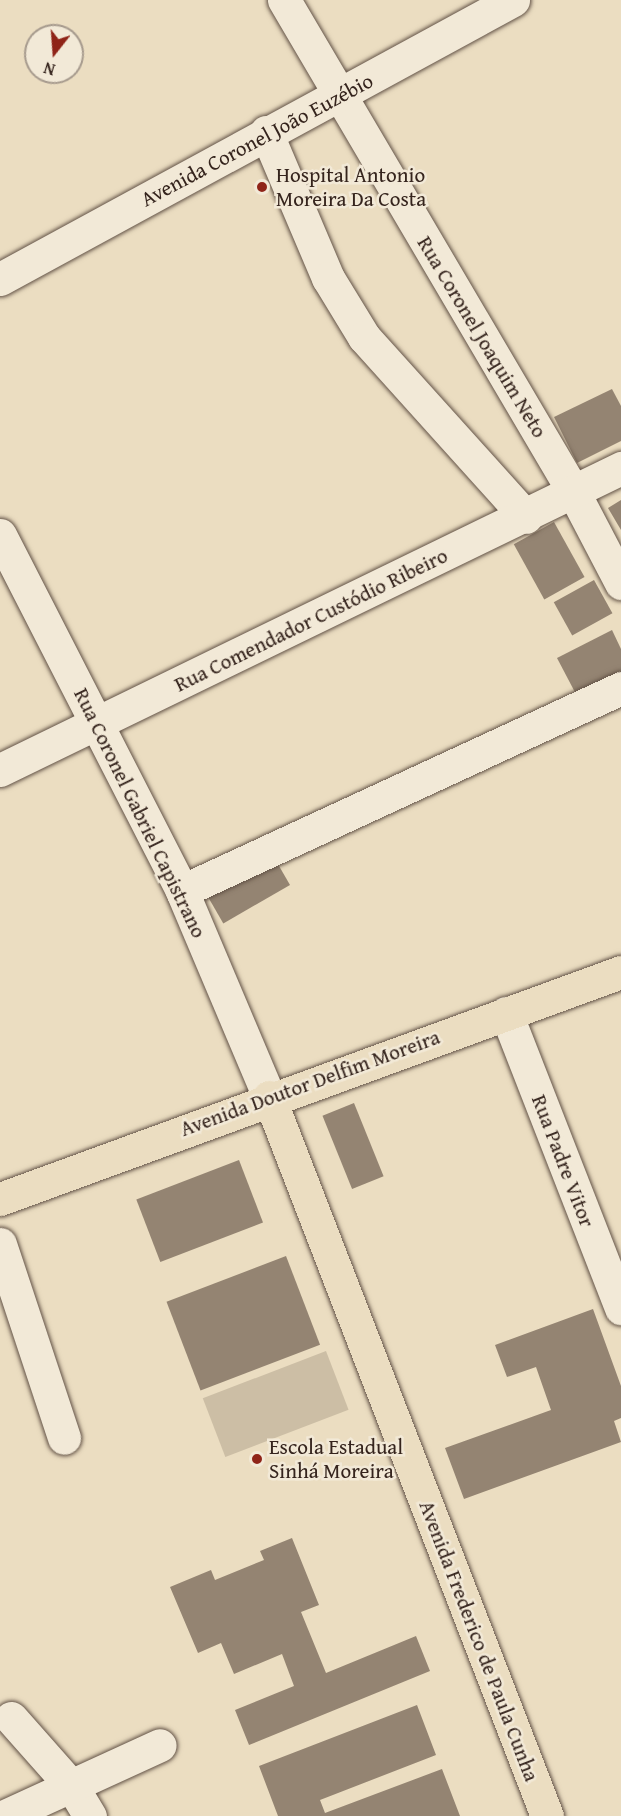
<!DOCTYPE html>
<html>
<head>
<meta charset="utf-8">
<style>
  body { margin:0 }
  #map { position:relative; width:621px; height:1816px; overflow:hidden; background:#ebddc1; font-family:"Gentium Book Plus",serif }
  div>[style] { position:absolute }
  .green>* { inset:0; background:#ccbea5; transform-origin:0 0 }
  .building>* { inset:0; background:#948472; transform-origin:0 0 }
  .roads { filter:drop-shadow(0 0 2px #625246) drop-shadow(0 0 2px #625246) }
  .minor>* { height:33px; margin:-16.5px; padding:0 16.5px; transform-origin:16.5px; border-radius:16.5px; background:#f2e9d7 }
  .major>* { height:33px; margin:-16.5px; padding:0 16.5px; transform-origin:16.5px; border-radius:16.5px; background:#ebddc1 }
  .dots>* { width:16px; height:16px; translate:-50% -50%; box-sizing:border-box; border:3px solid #f2e9d7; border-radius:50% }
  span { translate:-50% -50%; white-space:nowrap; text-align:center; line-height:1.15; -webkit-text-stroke:5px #f2e9d7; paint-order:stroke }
  .street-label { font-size:21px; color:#35241d }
  .poi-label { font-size:21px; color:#35241d }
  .left { translate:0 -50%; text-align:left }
  .north { position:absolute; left:24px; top:24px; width:60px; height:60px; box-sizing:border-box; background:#f2e9d7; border:2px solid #a69a8d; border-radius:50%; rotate:197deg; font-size:16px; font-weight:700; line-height:24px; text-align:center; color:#35241d }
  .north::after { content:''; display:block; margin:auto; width:21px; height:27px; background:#8f2418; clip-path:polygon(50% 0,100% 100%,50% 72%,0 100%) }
</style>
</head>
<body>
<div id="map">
  <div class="green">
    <div style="left:326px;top:1351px;width:63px;height:132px;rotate:69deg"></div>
  </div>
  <div class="building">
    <div style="clip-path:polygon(612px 389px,621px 406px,621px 441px,577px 463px,554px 417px)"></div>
    <div style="clip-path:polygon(621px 500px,621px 530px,608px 508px)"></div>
    <div style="left:554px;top:522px;width:63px;height:46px;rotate:61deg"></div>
    <div style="left:594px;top:580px;width:38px;height:46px;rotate:61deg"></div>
    <div style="clip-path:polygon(612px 630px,621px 649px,621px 677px,578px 698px,557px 658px)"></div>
    <div style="left:271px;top:852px;width:38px;height:77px;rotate:60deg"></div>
    <div style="left:354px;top:1103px;width:79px;height:34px;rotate:68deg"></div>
    <div style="left:239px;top:1160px;width:67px;height:110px;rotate:69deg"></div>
    <div style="left:286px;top:1256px;width:95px;height:128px;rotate:69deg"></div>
    <div style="clip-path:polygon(593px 1309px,621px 1386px,621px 1418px,614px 1421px,621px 1442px,464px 1499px,445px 1448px,551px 1410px,536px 1367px,507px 1377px,495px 1345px)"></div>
    <div style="clip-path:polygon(292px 1538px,319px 1605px,301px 1612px,326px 1673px,416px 1636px,430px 1671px,249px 1745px,235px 1710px,294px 1686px,282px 1654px,234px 1674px,221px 1643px,198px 1653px,170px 1587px,211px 1570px,215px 1580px,264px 1560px,260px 1551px)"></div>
    <div style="clip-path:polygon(417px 1705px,436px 1755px,320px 1800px,325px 1813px,442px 1769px,460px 1816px,278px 1816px,259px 1766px)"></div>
  </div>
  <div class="roads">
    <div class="minor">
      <div style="left:284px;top:0;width:570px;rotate:59.52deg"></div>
      <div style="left:573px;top:491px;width:104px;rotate:62.4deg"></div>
      <div style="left:266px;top:132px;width:159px;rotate:67deg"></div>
      <div style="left:328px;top:278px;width:69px;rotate:58.6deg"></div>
      <div style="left:364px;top:337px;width:242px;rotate:48deg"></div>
      <div style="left:0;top:279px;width:584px;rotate:-28.54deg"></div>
      <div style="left:0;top:535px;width:400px;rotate:62.9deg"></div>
      <div style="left:182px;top:891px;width:224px;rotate:67.1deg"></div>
      <div style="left:0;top:770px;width:691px;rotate:-25.93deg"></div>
      <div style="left:182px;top:891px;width:484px;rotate:-24.8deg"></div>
      <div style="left:506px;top:1013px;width:317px;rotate:68.7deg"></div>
      <div style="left:0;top:1244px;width:204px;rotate:71.7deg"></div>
      <div style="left:11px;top:1718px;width:94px;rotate:48.5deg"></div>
      <div style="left:73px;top:1788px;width:33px;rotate:59deg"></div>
      <div style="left:5px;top:1816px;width:170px;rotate:-24.6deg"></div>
    </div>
    <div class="major">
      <div style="left:269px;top:1097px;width:771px;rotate:68.86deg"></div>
      <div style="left:0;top:1199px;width:661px;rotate:-20.08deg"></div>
    </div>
  </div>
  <div class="dots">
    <div style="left:262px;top:187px;background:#8f2418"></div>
    <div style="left:257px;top:1459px;background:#8f2418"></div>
  </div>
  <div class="street-label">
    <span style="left:257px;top:140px;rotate:-28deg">Avenida Coronel João Euzébio</span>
    <span style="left:482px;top:337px;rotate:59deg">Rua Coronel Joaquim Neto</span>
    <span style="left:311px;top:620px;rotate:-26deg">Rua Comendador Custódio Ribeiro</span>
    <span style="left:140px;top:813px;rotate:64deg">Rua Coronel Gabriel Capistrano</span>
    <span style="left:310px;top:1083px;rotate:-20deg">Avenida Doutor Delfim Moreira</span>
    <span style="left:563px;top:1161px;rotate:69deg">Rua Padre Vitor</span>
    <span style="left:479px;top:1641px;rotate:69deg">Avenida Frederico de Paula Cunha</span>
  </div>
  <div class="poi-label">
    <span class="left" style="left:276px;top:187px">Hospital Antonio<br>Moreira Da Costa</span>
    <span class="left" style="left:269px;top:1459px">Escola Estadual<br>Sinhá Moreira</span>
  </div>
  <div class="north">N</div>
</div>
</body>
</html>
